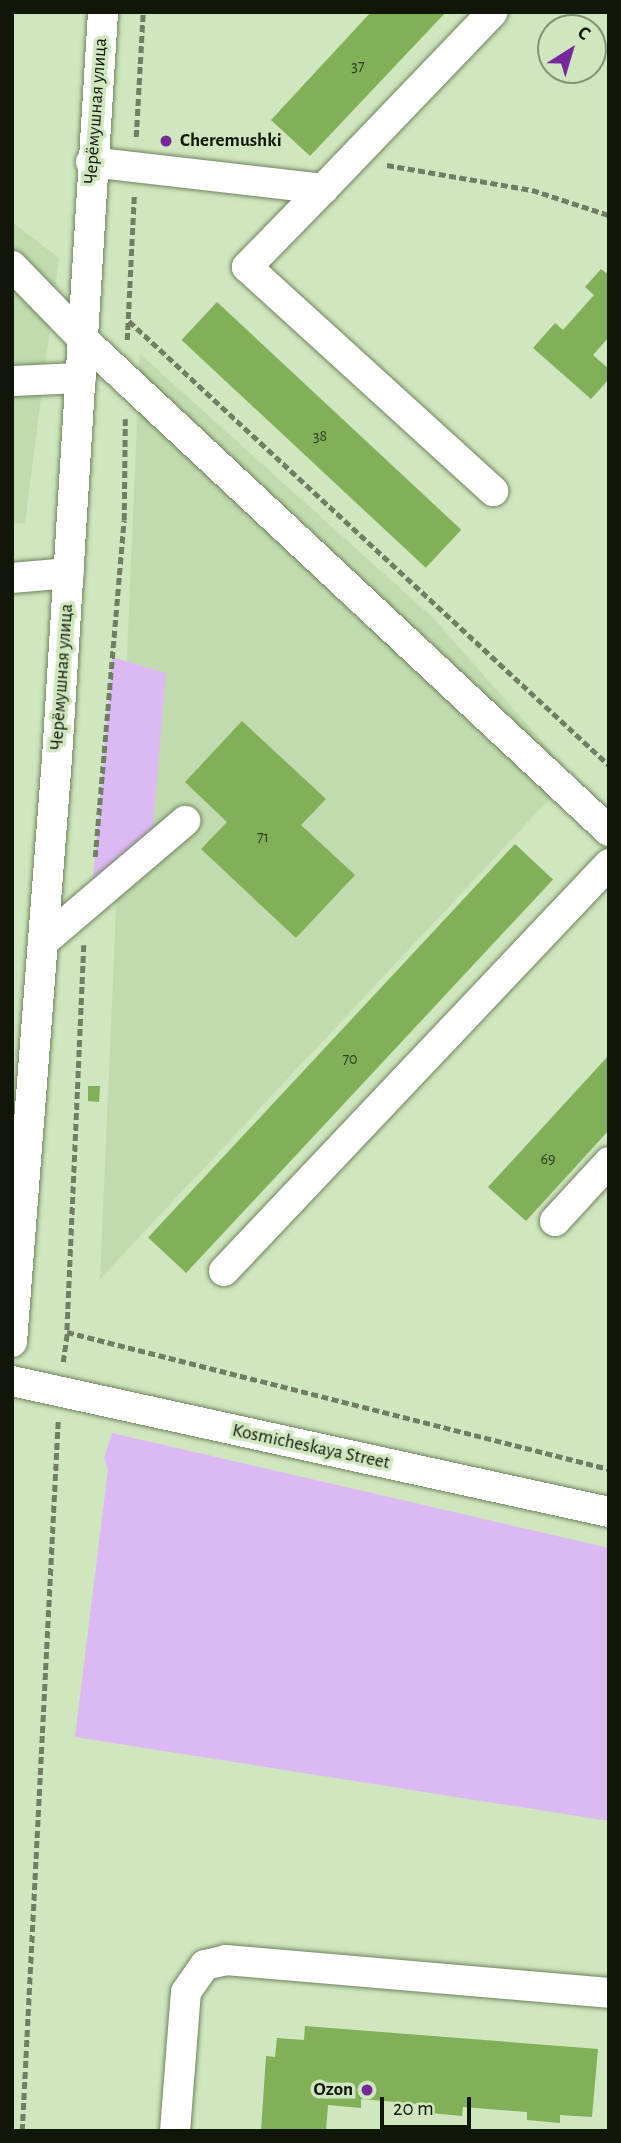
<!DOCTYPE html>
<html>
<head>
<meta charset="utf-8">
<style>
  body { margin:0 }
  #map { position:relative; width:621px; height:2143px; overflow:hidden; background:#cfe6be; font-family:"Alegreya Sans",sans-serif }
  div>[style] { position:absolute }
  .built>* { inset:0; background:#c1dbae }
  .green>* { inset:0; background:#dcb9f2 }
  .building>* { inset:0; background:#81b059; transform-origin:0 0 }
  .path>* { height:4.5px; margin-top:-2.25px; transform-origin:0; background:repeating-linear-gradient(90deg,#707f64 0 7px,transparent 0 10.5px) }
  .roads { filter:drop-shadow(0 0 2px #6f835f) drop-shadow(0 0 2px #6f835f) }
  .minor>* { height:30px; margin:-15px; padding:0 15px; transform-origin:15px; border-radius:15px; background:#fff }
  .dots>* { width:19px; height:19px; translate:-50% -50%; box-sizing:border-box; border:4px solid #cfe6be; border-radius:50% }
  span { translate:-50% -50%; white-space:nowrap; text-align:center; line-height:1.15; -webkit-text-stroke:7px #cfe6be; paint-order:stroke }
  .number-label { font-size:16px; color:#2c3d1d }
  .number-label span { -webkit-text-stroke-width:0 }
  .street-label { font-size:19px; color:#101709 }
  .poi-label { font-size:19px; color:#101709; font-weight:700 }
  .left { translate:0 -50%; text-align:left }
  .right { translate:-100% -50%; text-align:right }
  .frame { position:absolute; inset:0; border:14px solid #101709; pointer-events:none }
  .north { position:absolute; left:537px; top:14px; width:70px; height:70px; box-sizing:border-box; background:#cfe6be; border:2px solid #839376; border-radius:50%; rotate:37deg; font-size:19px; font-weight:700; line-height:28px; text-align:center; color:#101709 }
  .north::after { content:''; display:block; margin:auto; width:24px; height:32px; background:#76299b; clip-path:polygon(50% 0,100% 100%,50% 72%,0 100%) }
  .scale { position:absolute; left:380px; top:2097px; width:91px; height:32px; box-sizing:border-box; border:4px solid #101709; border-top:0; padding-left:9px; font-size:21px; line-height:24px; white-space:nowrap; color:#101709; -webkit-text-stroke:5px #cfe6be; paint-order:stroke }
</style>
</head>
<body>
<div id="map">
  <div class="built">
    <div style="clip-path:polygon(12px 222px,59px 258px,25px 523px,12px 524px)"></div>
    <div style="clip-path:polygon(140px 354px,433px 618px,572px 775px,100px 1279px)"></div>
  </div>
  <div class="green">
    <div style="clip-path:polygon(112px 657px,166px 673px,151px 850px,91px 902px)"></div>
    <div style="clip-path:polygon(112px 1433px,609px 1548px,609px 1821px,75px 1737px,108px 1469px,104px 1458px)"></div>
  </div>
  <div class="building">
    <div style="clip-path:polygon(371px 12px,446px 12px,310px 156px,271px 120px)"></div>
    <div style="clip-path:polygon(601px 269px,609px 275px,609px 337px,593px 355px,609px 369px,609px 379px,591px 399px,533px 348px,555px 323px,563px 330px,594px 295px,585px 287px)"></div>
    <div style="left:217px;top:302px;width:334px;height:52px;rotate:43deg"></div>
    <div style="clip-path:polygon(242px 721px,326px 799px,301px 825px,355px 875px,296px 938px,201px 849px,227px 822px,185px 782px)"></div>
    <div style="left:515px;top:844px;width:52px;height:538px;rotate:43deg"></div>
    <div style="clip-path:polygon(609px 1055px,609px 1130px,526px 1221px,488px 1187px)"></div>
    <div style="clip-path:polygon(88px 1086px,100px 1086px,99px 1102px,88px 1101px)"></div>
    <div style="clip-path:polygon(305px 2026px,598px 2049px,592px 2117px,560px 2115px,560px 2123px,527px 2120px,527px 2112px,463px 2107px,462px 2116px,430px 2113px,430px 2105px,361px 2099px,361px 2108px,328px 2105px,326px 2131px,261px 2131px,266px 2056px,275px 2057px,277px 2038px,304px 2040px)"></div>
  </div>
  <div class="path">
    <div style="left:136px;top:137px;width:125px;rotate:-86.8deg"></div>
    <div style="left:387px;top:165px;width:147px;rotate:9.8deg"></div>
    <div style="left:532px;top:190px;width:81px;rotate:18deg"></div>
    <div style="left:129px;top:321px;width:654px;rotate:42.77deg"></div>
    <div style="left:127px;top:340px;width:145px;rotate:-87.2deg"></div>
    <div style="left:95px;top:857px;width:338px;rotate:-85.1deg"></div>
    <div style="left:124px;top:520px;width:101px;rotate:-89.4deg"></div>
    <div style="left:84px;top:945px;width:387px;rotate:92.5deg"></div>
    <div style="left:67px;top:1332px;width:559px;rotate:14.19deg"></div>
    <div style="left:63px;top:1362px;width:30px;rotate:-82deg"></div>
    <div style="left:22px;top:2131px;width:712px;rotate:-87.1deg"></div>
    <div style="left:388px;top:2131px;width:52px"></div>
  </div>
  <div class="roads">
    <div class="minor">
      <div style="left:91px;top:162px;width:234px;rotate:6.6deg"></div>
      <div style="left:323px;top:189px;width:245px;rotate:-46.2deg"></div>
      <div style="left:323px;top:189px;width:109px;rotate:134.3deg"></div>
      <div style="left:247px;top:267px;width:333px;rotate:42.3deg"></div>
      <div style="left:12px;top:266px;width:103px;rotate:45.8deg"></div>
      <div style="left:84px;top:340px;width:719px;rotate:43.08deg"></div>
      <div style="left:12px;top:381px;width:69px;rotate:-2.5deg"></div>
      <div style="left:12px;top:578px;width:57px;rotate:-5deg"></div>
      <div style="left:43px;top:942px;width:187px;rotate:-40.4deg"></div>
      <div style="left:555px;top:1221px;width:80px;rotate:-47.5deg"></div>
      <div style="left:224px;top:1271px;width:560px;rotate:-46.59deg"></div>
      <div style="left:12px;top:1342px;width:586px;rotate:-85.59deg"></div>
      <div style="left:57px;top:758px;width:747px;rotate:-86.47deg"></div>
      <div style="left:12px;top:1381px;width:611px;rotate:12.38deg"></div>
      <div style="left:175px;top:2131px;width:139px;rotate:-85.5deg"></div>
      <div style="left:186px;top:1992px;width:33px;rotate:-55deg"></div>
      <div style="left:205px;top:1965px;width:22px;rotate:-13deg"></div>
      <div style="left:226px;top:1960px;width:384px;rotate:4.9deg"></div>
    </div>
  </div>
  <div class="dots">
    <div style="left:166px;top:141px;background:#76299b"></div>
    <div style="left:367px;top:2090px;background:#76299b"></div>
  </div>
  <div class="number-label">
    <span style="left:358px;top:66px">37</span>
    <span style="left:320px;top:436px">38</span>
    <span style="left:263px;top:837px">71</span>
    <span style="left:350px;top:1059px">70</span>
    <span style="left:548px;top:1159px">69</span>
  </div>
  <div class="street-label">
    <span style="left:96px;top:111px;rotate:-86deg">Черёмушная улица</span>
    <span style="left:62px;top:677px;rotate:-86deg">Черёмушная улица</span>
    <span style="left:311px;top:1447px;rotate:12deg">Kosmicheskaya Street</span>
  </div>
  <div class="poi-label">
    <span class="left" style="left:180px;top:141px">Cheremushki</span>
    <span class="right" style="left:353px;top:2090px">Ozon</span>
  </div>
  <div class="frame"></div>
  <div class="north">С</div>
  <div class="scale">20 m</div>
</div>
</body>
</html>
